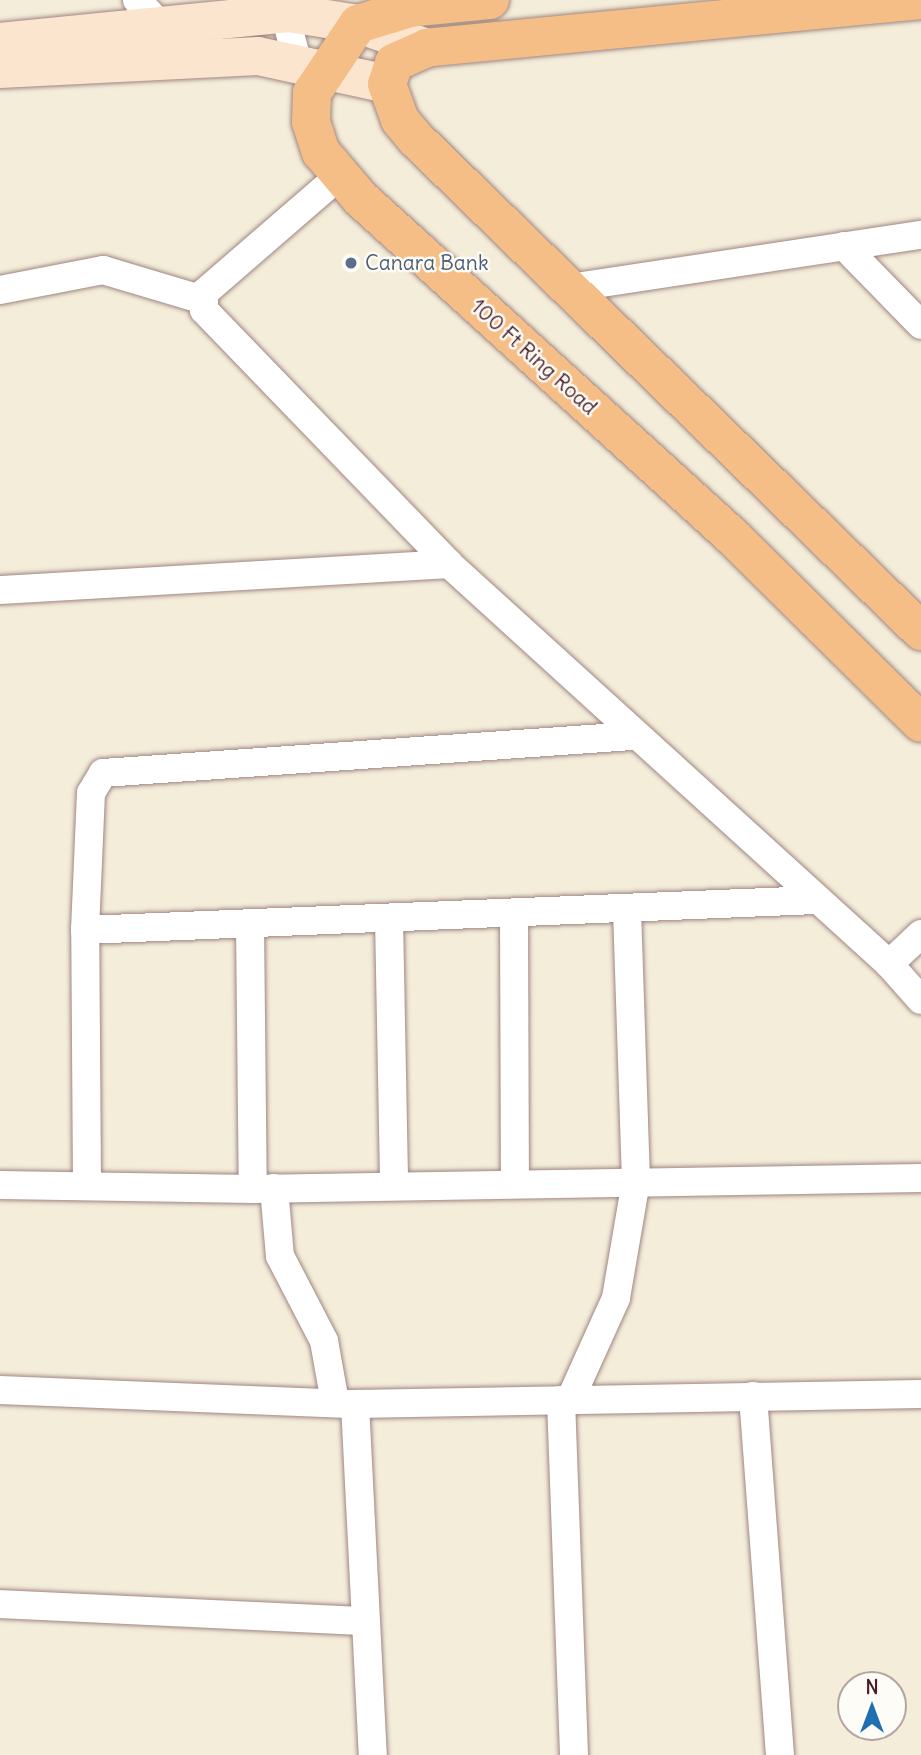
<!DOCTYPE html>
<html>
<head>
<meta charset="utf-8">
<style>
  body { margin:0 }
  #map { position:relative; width:921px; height:1755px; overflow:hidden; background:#f4edd9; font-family:Delius,sans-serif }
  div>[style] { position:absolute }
  .roads { filter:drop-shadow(0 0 2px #9f8682) drop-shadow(0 0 2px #9f8682) }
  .minor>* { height:28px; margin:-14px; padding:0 14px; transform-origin:14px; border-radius:14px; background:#fff }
  .secondary>* { height:38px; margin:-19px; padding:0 19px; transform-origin:19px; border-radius:19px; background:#fbe5cf }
  .primary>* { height:38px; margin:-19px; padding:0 19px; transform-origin:19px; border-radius:19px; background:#f6be87 }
  .dots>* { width:19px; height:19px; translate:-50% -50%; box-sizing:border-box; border:4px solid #fdfcf7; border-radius:50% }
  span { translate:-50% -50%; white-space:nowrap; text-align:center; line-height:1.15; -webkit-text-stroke:5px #fdfcf7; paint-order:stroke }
  .service-label { font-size:21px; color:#4e5e75 }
  .left { translate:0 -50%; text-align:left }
  .street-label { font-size:21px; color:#4a1f2b }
  .north { position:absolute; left:837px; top:1671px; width:70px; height:70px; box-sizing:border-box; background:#fdfcf7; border:2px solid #b5a4a5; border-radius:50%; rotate:0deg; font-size:19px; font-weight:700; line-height:28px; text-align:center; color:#4a1f2b }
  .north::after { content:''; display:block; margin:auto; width:24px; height:32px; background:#1f6fb2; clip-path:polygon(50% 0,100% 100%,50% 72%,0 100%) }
</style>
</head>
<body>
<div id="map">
  <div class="roads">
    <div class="minor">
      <div style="left:137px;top:0;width:50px;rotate:46.6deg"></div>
      <div style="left:281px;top:0;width:62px;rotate:75.1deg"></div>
      <div style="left:339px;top:176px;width:179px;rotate:139.1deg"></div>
      <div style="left:204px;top:293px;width:17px;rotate:90deg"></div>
      <div style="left:204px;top:310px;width:353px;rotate:46deg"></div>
      <div style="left:449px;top:564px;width:595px;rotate:42.27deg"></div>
      <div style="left:844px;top:246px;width:110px;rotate:45.7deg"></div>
      <div style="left:569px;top:288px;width:356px;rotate:-8.6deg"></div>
      <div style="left:0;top:290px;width:105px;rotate:-11deg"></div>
      <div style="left:103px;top:270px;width:101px;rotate:16.6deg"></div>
      <div style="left:0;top:590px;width:450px;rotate:-3.3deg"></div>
      <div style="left:514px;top:914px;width:270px;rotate:89.8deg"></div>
      <div style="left:389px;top:918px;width:268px;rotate:88.9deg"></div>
      <div style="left:250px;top:924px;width:265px;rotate:89.4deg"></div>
      <div style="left:85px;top:930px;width:732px;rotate:-2.35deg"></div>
      <div style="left:921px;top:934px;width:44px;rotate:136.8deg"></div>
      <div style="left:889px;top:964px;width:48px;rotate:48.4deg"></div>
      <div style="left:0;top:1185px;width:253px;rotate:0.9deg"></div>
      <div style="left:253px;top:1189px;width:668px;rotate:-0.94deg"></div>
      <div style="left:87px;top:1186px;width:256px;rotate:-90.4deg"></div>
      <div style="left:85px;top:930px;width:137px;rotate:-87.5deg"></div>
      <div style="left:91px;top:793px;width:23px;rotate:-59deg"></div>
      <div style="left:103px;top:773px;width:530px;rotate:-4deg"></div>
      <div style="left:274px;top:1188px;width:68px;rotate:85deg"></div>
      <div style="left:280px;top:1256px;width:96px;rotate:62.6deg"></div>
      <div style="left:324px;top:1341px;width:62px;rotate:79.8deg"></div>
      <div style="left:0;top:1390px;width:355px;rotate:2.3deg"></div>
      <div style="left:355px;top:1404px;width:566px;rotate:-1.01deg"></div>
      <div style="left:753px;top:1396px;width:360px;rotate:85.7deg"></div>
      <div style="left:561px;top:1400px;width:355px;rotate:87.9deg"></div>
      <div style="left:570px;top:1400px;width:112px;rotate:-65.7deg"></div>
      <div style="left:616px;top:1298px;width:119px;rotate:-80.3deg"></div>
      <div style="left:636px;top:1181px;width:273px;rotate:-91.9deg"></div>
      <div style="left:355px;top:1404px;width:351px;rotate:87.1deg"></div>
      <div style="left:0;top:1604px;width:364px;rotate:2.7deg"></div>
    </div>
    <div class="secondary">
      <div style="left:0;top:42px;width:290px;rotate:-5.7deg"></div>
      <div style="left:289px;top:13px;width:70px;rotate:9.1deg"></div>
      <div style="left:358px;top:24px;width:73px;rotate:19.2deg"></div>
      <div style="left:0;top:69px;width:258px;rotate:-2.9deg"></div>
      <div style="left:258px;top:56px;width:132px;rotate:12.2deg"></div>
    </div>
    <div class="primary">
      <div style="left:490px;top:0;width:80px;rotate:174.3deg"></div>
      <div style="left:410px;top:8px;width:54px;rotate:162.9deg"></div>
      <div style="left:358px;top:24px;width:83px;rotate:123.7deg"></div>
      <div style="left:312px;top:93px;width:29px;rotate:92deg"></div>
      <div style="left:311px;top:122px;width:32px;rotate:72deg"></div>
      <div style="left:321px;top:152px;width:62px;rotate:49.6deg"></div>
      <div style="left:361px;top:199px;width:503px;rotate:42.26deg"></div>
      <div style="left:733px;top:537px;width:264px;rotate:44.7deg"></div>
      <div style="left:921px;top:0;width:496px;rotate:174.5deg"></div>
      <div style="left:427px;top:48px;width:36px;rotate:156deg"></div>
      <div style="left:394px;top:63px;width:22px;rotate:108deg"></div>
      <div style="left:387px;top:84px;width:38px;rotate:70deg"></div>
      <div style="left:400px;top:120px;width:26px;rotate:50deg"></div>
      <div style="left:417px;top:140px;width:704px;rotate:44.25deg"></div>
    </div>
  </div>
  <div class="dots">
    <div style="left:351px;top:263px;background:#5c6f8a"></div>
  </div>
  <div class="service-label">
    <span class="left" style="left:365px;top:263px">Canara Bank</span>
  </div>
  <div class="street-label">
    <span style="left:534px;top:357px;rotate:42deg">100 Ft Ring Road</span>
  </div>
  <div class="north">N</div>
</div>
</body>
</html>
